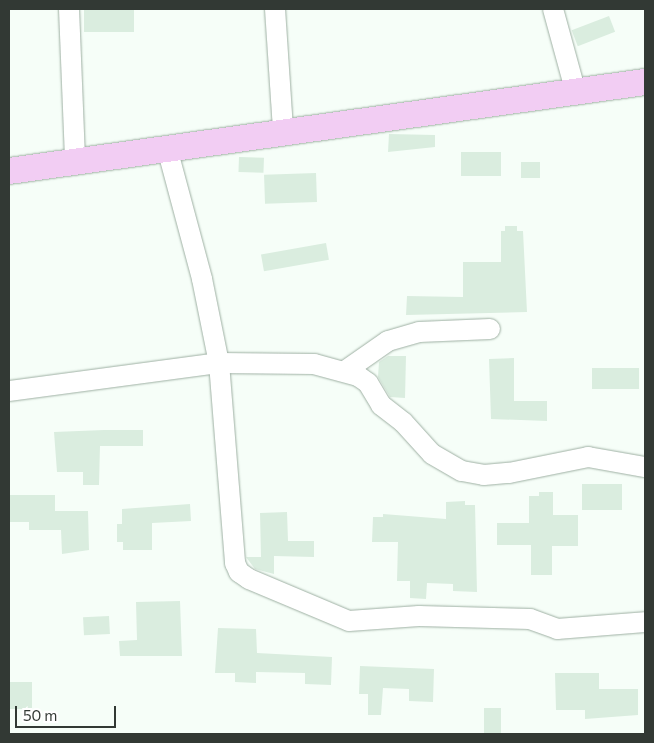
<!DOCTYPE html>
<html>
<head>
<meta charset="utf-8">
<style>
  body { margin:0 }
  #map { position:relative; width:654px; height:743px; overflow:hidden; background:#f6fef8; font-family:Commissioner,sans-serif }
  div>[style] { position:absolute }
  .building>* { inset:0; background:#daeddf; transform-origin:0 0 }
  .roads { filter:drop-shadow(0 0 1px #9eb0a3) drop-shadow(0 0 1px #9eb0a3) }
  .minor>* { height:20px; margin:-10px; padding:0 10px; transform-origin:10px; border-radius:10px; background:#fff }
  .major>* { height:26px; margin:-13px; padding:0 13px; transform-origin:13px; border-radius:13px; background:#f2cdf3 }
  span { translate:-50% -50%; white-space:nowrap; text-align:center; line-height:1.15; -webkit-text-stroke:4px #fff; paint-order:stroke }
  .frame { position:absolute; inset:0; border:10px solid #323934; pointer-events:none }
  .scale { position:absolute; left:15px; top:706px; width:101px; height:22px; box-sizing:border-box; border:2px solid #323934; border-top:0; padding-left:6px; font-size:15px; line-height:18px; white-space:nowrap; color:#323934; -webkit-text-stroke:4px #fff; paint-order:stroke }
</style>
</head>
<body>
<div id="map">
  <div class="building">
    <div style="left:84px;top:9px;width:50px;height:23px"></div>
    <div style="left:609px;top:16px;width:17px;height:40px;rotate:69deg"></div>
    <div style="clip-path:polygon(389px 134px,435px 135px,435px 147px,388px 152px)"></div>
    <div style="left:461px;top:152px;width:40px;height:24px"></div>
    <div style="left:239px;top:157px;width:25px;height:15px;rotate:2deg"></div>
    <div style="left:540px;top:162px;width:16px;height:19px;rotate:90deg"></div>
    <div style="left:316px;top:173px;width:29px;height:52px;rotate:88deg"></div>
    <div style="clip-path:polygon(505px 226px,517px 226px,517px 231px,523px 231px,527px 312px,406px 315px,407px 296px,463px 297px,463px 262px,501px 262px,501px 231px,505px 231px)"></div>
    <div style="left:326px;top:243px;width:17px;height:66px;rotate:80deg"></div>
    <div style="clip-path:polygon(388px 356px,406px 356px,405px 398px,390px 397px,378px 377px,379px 362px)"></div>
    <div style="clip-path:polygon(514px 358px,514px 401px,547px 401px,547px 421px,491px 419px,489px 359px)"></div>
    <div style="left:592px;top:368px;width:47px;height:21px"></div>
    <div style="clip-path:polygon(104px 430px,143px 430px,143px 446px,100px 446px,99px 485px,83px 485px,83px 472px,57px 472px,54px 432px)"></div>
    <div style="left:622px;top:484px;width:26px;height:40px;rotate:90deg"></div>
    <div style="clip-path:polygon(539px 492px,553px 492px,553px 515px,578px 515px,578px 546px,552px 546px,552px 575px,531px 575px,531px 545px,497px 545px,497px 523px,529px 523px,529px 496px,539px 496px)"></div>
    <div style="clip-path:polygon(9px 495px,55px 495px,55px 511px,88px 511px,89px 550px,62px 554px,61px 530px,29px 530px,29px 522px,9px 522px)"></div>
    <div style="clip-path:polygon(465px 501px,465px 505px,475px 505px,477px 592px,453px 591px,453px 584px,427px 583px,426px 599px,410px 598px,410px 581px,397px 581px,398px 542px,372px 542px,373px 517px,383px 517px,383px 514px,446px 519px,446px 502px)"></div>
    <div style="clip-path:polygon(190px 504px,191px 521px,152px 523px,152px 550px,123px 550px,123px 542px,117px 542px,117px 524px,122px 524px,122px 509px)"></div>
    <div style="clip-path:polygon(287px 512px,288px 541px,314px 541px,314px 557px,274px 556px,274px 574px,255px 569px,246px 557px,261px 557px,260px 513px)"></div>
    <div style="clip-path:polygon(180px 601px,182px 656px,120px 656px,119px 641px,137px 640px,136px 602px)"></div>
    <div style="left:109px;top:616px;width:18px;height:26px;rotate:87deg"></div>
    <div style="clip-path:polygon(218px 628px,256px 629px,257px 653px,332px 657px,331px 685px,305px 684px,305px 673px,256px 672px,256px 683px,235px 682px,235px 673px,215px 673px)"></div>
    <div style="clip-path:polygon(360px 666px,434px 669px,433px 702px,409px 701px,409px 689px,383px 688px,381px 715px,368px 715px,368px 694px,359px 694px)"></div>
    <div style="clip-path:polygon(555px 673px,599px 673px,599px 689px,638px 689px,638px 715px,585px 719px,585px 710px,556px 710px)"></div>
    <div style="left:9px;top:682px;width:23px;height:27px"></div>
    <div style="left:484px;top:708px;width:17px;height:26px"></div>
  </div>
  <div class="roads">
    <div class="minor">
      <div style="left:69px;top:9px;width:152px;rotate:87.7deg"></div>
      <div style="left:275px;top:9px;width:122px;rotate:86.2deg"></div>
      <div style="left:553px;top:9px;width:87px;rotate:74.7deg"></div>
      <div style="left:167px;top:148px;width:136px;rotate:75deg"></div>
      <div style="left:202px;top:279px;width:86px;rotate:78.6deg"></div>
      <div style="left:219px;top:363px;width:95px;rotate:0.6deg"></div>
      <div style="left:314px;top:364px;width:46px;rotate:15.3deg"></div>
      <div style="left:358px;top:376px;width:12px;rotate:35deg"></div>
      <div style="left:368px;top:383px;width:26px;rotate:59deg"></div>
      <div style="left:381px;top:405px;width:28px;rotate:38deg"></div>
      <div style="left:403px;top:422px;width:43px;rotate:47.8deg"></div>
      <div style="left:432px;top:454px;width:34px;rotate:30deg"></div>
      <div style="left:462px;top:471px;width:22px;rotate:10deg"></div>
      <div style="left:484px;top:475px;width:25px;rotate:-5deg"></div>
      <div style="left:509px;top:473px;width:81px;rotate:-11.4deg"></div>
      <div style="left:588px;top:457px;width:58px;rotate:10deg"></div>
      <div style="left:345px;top:371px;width:52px;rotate:-34.9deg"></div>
      <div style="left:388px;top:341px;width:32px;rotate:-16deg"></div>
      <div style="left:419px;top:332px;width:71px;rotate:-2.4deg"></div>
      <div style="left:9px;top:391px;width:212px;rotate:-7.6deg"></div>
      <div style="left:219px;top:363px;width:201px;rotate:85.4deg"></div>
      <div style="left:235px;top:563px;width:10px;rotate:66deg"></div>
      <div style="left:239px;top:572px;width:12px;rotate:35deg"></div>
      <div style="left:249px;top:579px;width:108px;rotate:22.8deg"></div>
      <div style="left:349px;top:621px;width:70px;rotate:-4.1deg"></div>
      <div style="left:419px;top:616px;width:111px;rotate:1.5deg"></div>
      <div style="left:530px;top:619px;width:29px;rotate:20deg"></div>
      <div style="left:557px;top:629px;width:88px;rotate:-4.5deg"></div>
    </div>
    <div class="major">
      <div style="left:9px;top:171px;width:642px;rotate:-7.97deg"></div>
    </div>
  </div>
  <div class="frame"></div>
  <div class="scale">50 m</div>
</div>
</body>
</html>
